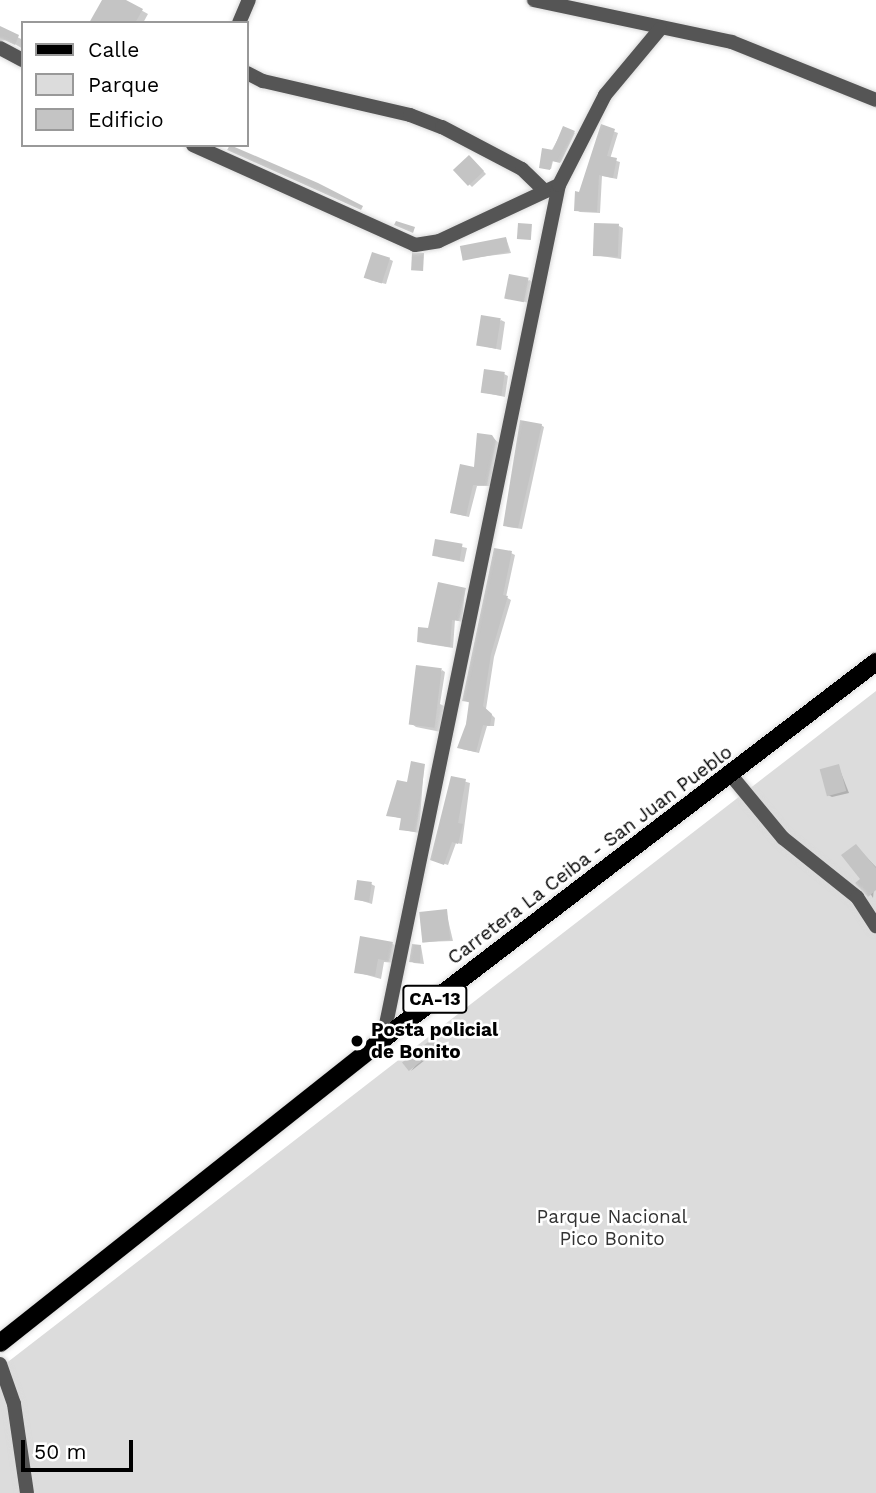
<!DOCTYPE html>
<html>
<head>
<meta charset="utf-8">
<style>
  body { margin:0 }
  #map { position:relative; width:876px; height:1493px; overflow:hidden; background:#fff; font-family:"Work Sans",sans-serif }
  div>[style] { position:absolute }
  .green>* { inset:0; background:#dcdcdc }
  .shadow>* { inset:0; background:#0003 }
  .building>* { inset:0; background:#c4c4c4; transform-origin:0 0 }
  .roads { filter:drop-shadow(0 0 2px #dbdbdb) drop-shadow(0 0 2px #dbdbdb) }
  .minor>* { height:14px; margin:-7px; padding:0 7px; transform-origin:7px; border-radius:7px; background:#555 }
  .primary>* { height:18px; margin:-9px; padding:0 9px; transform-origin:9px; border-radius:9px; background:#000 }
  .dots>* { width:19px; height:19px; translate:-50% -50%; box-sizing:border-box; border:4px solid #fff; border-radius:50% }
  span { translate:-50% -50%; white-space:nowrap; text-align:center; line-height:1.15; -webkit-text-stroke:5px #fff; paint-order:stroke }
  .shield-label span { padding:2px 5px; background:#fff; border:2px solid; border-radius:5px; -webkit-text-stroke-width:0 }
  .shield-label { font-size:18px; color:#000; font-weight:700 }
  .street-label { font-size:19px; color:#000 }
  .poi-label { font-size:19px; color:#000; font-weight:700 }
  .left { translate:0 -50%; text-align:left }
  .park-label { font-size:19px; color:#333 }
  .legend { position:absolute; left:21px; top:21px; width:228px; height:126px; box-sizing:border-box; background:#fff; border:2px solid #999; margin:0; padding:9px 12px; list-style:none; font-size:21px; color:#000 }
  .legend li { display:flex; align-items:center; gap:14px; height:35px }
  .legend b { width:35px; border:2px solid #999 }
  .scale { position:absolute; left:21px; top:1440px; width:112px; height:32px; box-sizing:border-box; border:4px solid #000; border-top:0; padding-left:9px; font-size:21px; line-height:24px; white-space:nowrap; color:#000; -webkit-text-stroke:5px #fff; paint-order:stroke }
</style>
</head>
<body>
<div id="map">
  <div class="green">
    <div style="clip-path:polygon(876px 691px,876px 1493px,0 1493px,0 1368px)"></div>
  </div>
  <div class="shadow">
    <div style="clip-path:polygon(104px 0,123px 0,148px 14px,143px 23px,100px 23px)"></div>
    <div style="clip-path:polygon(0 28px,23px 40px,23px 49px,8px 40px,0 41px)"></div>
    <div style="clip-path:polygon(602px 127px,618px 133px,610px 159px,620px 162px,617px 179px,602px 176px,600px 213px,580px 212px,576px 210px)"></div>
    <div style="clip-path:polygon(564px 128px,575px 133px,561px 162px,553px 161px,551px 169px,542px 168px)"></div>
    <div style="clip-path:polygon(473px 160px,486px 174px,472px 187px,455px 170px)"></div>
    <div style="clip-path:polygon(619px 226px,623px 228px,621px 259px,594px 255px)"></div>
    <div style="clip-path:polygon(506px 238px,511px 253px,465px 259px)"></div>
    <div style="clip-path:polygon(389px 259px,393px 261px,386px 284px,370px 280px)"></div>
    <div style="clip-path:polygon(529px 280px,533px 282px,529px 303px,506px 297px)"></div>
    <div style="clip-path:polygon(501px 320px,505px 322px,501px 350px,479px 345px)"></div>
    <div style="clip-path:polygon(504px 374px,508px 376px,505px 397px,482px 392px)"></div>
    <div style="clip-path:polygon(541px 425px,544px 427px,522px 529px,508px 527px,505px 525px)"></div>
    <div style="clip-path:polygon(492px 437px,500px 444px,491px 486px,477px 486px,469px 517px,456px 514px,452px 512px)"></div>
    <div style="clip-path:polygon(437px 541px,467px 548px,464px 562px,438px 557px)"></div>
    <div style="clip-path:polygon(511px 553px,515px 555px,506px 597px,511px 600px,494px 657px,486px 709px,495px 718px,494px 726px,487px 726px,479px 753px,462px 749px,470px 703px,464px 700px)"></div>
    <div style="clip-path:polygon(465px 590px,462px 622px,455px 620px,453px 648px,422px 643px)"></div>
    <div style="clip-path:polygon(442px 670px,445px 672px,440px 704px,446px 707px,441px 732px,416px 727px,412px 724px)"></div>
    <div style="clip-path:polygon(838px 765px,849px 793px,832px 797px,828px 795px)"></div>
    <div style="clip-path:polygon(424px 766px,419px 833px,404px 830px,403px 819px,388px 815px)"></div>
    <div style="clip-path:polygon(453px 778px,470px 783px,462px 844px,456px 843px,448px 865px,436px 861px)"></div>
    <div style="clip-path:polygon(856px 846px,876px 867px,873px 898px,862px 880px)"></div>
    <div style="clip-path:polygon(371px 884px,375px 886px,372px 904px,356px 899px)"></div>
    <div style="clip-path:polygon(446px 911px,453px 941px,422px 942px)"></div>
    <div style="clip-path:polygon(391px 943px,398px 947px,396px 963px,384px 962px,381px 979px,356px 972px)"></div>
    <div style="clip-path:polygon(421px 946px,424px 964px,414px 963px,411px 961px)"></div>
    <div style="clip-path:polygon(433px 1042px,439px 1049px,411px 1071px)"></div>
  </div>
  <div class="building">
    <div style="clip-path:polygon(102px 0,126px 0,143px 9px,135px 23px,89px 23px)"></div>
    <div style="clip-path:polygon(0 26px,19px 35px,15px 45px,0 38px)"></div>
    <div style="clip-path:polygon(601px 124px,615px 129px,607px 156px,617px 158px,613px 178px,599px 175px,597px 212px,574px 211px,575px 191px,579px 192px)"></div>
    <div style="clip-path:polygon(563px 126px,575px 131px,560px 163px,552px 161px,550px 170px,539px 168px,542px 148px,553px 150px)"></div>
    <div style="clip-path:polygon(230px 145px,318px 183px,363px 206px,361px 210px,227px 150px)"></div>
    <div style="left:469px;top:155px;width:22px;height:22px;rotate:47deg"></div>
    <div style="clip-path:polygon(396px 221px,415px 227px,413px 233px,394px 225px)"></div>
    <div style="left:518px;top:223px;width:14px;height:16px;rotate:4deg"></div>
    <div style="left:594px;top:223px;width:25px;height:33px;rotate:2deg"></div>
    <div style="left:506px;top:237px;width:15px;height:47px;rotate:79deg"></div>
    <div style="left:372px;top:252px;width:19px;height:27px;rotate:18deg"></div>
    <div style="left:424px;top:253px;width:18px;height:12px;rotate:93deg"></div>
    <div style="left:509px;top:274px;width:20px;height:25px;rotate:11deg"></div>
    <div style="left:481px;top:315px;width:20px;height:31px;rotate:9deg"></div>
    <div style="left:484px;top:369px;width:21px;height:24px;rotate:8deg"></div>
    <div style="clip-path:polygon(520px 420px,542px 424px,518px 528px,503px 526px)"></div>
    <div style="clip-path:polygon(477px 433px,492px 435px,496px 441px,487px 485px,473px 485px,466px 516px,450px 513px,460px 464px,474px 467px)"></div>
    <div style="left:435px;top:539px;width:28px;height:17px;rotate:10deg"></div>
    <div style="clip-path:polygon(494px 548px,512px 551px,503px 595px,508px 596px,491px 654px,483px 706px,492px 714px,490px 726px,483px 725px,476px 752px,457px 748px,466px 724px,469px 702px,462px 701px)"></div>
    <div style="clip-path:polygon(438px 582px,466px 588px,459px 621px,452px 620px,450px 647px,417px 642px,418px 627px,428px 628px)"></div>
    <div style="left:416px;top:665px;width:26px;height:60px;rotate:7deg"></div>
    <div style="clip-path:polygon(411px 761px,425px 764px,416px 832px,399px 830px,401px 818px,386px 816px,397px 780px,407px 782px)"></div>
    <div style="left:839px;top:764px;width:28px;height:20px;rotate:75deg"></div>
    <div style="clip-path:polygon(451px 776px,466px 779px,458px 823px,463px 824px,458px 844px,452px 842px,444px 865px,430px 860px)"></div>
    <div style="clip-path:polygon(856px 844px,876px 868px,876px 890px,868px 897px,855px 883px,860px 879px,841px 855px)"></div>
    <div style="left:357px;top:880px;width:15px;height:20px;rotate:8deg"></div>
    <div style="left:447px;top:909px;width:31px;height:28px;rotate:84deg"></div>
    <div style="clip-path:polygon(360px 936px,393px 942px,389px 961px,378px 959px,375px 976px,354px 973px)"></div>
    <div style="clip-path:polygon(412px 944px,421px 945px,420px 963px,409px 962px)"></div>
    <div style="left:432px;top:1039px;width:11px;height:38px;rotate:52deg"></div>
  </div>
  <div class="roads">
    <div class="minor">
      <div style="left:534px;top:0;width:202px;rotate:12deg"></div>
      <div style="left:732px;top:42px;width:155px;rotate:21.9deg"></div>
      <div style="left:239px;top:23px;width:25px;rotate:-67deg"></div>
      <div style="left:0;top:48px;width:26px;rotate:28deg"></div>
      <div style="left:247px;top:73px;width:18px;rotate:27deg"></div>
      <div style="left:263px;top:81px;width:151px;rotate:13deg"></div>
      <div style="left:410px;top:115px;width:34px;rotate:21deg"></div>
      <div style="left:442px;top:127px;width:90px;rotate:27.7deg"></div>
      <div style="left:522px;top:169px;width:32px;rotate:44deg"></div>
      <div style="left:193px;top:145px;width:243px;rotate:24.2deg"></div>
      <div style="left:415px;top:245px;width:24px;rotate:-9deg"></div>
      <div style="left:439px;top:241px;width:132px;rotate:-25deg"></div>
      <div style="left:730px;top:774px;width:83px;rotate:50.4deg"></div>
      <div style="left:783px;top:838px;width:95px;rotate:38.6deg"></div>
      <div style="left:857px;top:897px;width:35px;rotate:57deg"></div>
      <div style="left:383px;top:1039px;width:872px;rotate:-78.36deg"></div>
      <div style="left:559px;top:185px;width:101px;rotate:-62.9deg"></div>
      <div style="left:605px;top:95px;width:86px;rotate:-50.2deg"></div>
      <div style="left:0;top:1364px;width:42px;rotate:70.7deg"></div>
      <div style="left:14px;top:1404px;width:90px;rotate:81.7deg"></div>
    </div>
    <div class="primary">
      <div style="left:0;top:1343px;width:489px;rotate:-38.4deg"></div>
      <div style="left:383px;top:1039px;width:621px;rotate:-37.41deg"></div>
    </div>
  </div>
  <div class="dots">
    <div style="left:357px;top:1041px;background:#000"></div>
  </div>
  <div class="shield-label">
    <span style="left:435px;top:999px">CA-13</span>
  </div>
  <div class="street-label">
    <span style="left:590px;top:855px;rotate:-37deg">Carretera La Ceiba - San Juan Pueblo</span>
  </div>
  <div class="poi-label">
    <span class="left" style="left:371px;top:1041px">Posta policial<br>de Bonito</span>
  </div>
  <div class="park-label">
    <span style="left:612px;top:1228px">Parque Nacional<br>Pico Bonito</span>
  </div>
  <ul class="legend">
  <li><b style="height:9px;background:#000"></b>Calle</li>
  <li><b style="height:19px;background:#dcdcdc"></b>Parque</li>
  <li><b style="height:19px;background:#c4c4c4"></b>Edificio</li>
  </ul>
  <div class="scale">50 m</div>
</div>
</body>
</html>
